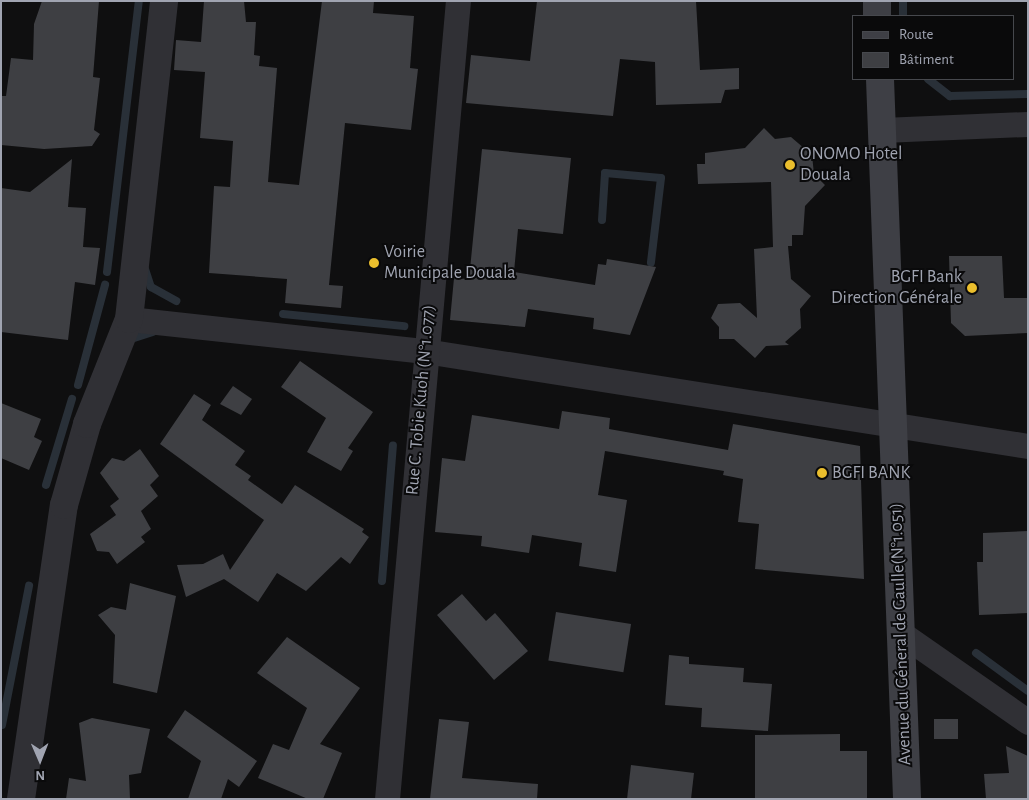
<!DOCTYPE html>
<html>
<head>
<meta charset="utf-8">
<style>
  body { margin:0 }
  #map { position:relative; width:1029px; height:800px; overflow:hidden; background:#0f0f10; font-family:"Alegreya Sans",sans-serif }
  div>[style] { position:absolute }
  .stream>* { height:8px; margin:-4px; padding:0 4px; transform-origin:4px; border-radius:4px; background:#293038 }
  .building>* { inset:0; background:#3e3f43; transform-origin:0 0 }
  .minor>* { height:25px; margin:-12.5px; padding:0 12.5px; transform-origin:12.5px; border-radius:12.5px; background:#303035 }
  .tertiary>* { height:28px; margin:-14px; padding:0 14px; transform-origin:14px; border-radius:14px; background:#303035 }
  .secondary>* { height:28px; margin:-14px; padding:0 14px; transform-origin:14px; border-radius:14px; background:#3e3f45 }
  .dots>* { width:14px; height:14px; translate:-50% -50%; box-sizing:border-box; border:2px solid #0a0a0b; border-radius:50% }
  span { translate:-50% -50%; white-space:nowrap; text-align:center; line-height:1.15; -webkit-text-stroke:4px #0a0a0b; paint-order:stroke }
  .poi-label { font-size:18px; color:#a0a4b1 }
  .left { translate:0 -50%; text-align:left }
  .right { translate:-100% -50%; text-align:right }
  .street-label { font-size:18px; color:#a0a4b1 }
  .frame { position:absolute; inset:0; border:2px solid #a0a4b1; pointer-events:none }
  .legend { position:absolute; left:852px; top:15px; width:162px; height:65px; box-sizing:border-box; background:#0a0a0b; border:1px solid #46484d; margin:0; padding:6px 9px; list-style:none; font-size:15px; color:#a0a4b1 }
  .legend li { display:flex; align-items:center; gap:10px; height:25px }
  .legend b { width:25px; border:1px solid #46484d }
  .north { position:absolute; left:15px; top:735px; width:50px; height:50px; -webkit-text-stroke:4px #0a0a0b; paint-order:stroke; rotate:179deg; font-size:14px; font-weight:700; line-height:20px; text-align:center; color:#a0a4b1 }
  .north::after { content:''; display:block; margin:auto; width:18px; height:22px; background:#a0a4b1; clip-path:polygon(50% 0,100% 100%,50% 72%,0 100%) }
</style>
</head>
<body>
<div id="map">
  <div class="stream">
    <div style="left:903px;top:1px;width:15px;rotate:90deg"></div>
    <div style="left:928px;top:79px;width:28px;rotate:38deg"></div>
    <div style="left:950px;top:96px;width:78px;rotate:-1.5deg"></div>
    <div style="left:602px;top:220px;width:47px;rotate:-86.3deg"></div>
    <div style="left:605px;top:173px;width:56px;rotate:5.1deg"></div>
    <div style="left:661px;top:178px;width:85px;rotate:96.8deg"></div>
    <div style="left:145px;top:269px;width:19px;rotate:72deg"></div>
    <div style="left:151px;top:287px;width:29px;rotate:29deg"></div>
    <div style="left:107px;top:272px;width:273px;rotate:-83.3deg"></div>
    <div style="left:283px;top:314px;width:122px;rotate:5.7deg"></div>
    <div style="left:128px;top:340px;width:26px;rotate:-18deg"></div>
    <div style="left:78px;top:385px;width:104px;rotate:-74.9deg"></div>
    <div style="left:46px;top:485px;width:90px;rotate:-73.2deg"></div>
    <div style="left:382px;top:581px;width:136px;rotate:-85.4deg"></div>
    <div style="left:976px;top:653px;width:64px;rotate:36.2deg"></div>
    <div style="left:2px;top:725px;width:142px;rotate:-79deg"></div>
  </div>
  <div class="building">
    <div style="clip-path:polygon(42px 1px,99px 1px,93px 77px,100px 78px,94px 130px,100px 134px,92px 146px,44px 149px,1px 145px,1px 96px,6px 96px,11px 58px,33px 60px,34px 24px)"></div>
    <div style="clip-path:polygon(204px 1px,244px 1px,246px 22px,256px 22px,254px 55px,260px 56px,259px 66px,277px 68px,268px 182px,299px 185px,322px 1px,374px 1px,373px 13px,414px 16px,410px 68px,418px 69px,411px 130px,345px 123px,329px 285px,343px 286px,341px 308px,285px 303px,287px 279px,209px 273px,214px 186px,230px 187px,233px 141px,200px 138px,205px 72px,174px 70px,176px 40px,201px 42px)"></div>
    <div style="clip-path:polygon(537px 1px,696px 1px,700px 70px,739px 68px,739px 89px,725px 90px,721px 103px,656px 105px,655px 62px,620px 59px,613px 116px,466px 103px,471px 55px,530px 61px)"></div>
    <div style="clip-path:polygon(764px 128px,775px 139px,791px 137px,812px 155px,814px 174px,825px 185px,805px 206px,803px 235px,792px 235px,792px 246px,788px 246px,791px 279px,811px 296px,800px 309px,801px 328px,785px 342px,789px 345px,766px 346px,755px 358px,734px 339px,719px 339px,719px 327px,711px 318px,718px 304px,740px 303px,757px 318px,754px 249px,773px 247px,771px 182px,698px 184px,697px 164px,705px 164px,705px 153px,745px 148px)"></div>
    <div style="clip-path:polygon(482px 149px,571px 158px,563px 234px,518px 229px,514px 272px,595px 285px,598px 264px,606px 265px,607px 259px,656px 267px,630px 335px,593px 329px,594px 318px,528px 309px,525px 327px,450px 320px,454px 278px,469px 279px)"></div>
    <div style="clip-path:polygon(72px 159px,68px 207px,86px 208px,83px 247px,100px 248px,95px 285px,75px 282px,68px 340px,1px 332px,1px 188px,30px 192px)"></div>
    <div style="clip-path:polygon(949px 256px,1002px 256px,1004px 298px,1028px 298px,1028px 333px,965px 336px,951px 323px)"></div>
    <div style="clip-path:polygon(300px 361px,373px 412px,348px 448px,353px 451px,341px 471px,307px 452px,326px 418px,281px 387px)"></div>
    <div style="clip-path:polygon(233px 386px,252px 399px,241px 415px,220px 404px)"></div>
    <div style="clip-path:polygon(194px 394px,211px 405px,202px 420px,245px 451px,235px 465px,251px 476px,248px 480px,282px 504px,295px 485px,364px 529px,362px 532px,369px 537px,350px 564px,341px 557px,306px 591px,277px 573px,258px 602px,224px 579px,186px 597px,177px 565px,203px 564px,223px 554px,230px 570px,264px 520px,160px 444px)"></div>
    <div style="clip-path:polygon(1px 403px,41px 419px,34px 437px,42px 441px,29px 470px,1px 458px)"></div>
    <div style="clip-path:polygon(562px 411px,610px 418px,609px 429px,728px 450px,733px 424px,860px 446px,864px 579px,755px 569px,759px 524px,738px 522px,743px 479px,723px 475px,724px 471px,605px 451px,598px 495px,627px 500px,616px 572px,579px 566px,582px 543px,532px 535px,529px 553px,481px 546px,482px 536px,435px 532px,442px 458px,465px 461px,472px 415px,559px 429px)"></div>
    <div style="clip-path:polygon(140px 449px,159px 476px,150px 485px,158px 496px,141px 511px,151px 529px,141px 537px,145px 542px,117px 564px,109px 552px,97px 551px,90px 534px,116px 515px,110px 506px,119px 499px,100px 473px,112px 458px,124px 461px)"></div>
    <div style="clip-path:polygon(1028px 531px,1028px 613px,979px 615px,977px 562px,983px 562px,983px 533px)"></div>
    <div style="clip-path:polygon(130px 583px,176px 596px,157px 693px,113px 683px,115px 635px,98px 615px,111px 607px,126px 610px)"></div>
    <div style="clip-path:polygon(462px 594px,486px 621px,495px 613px,528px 651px,494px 680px,437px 615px)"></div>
    <div style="left:556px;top:612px;width:76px;height:49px;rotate:9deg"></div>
    <div style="clip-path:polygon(287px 637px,360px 688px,320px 744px,342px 753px,323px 799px,308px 799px,258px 778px,273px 744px,289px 750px,307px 708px,257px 673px)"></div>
    <div style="clip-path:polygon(669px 655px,689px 657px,689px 664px,744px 668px,743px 682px,772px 684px,768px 731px,701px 727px,702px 708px,665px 705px)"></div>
    <div style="clip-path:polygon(185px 710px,257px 761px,239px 787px,228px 779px,221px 799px,188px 799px,201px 761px,167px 737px)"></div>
    <div style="clip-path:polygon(92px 718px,150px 729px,141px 773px,129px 775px,130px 799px,66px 799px,69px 778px,86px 781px,79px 723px)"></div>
    <div style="clip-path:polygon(439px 719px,469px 722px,462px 778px,538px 784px,537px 799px,430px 799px)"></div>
    <div style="left:934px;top:719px;width:24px;height:20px"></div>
    <div style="clip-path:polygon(840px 734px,840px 751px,867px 751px,867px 799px,755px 799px,755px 735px)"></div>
    <div style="clip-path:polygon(1006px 746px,1028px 756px,1028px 799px,986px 799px,984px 774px,1009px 773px)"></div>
    <div style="clip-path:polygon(631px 765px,694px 773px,691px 799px,627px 799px)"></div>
  </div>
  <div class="minor">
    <div style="left:882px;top:130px;width:146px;rotate:-2.4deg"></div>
    <div style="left:129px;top:319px;width:298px;rotate:6.2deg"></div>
    <div style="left:425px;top:351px;width:610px;rotate:8.95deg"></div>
    <div style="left:902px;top:634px;width:154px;rotate:34.9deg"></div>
    <div style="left:387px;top:799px;width:801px;rotate:-84.92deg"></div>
  </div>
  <div class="tertiary">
    <div style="left:21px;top:799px;width:297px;rotate:-81.7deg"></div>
    <div style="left:64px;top:505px;width:84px;rotate:-74.1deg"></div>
    <div style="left:87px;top:424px;width:113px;rotate:-68.2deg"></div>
    <div style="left:129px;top:319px;width:320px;rotate:-83.7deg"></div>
  </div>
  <div class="secondary">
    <div style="left:877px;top:1px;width:15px;rotate:90deg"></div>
    <div style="left:880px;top:79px;width:721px;rotate:87.85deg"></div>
  </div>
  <div class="dots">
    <div style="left:790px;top:165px;background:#eabe2d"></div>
    <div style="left:374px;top:263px;background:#eabe2d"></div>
    <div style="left:972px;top:288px;background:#eabe2d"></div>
    <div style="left:822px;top:473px;background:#eabe2d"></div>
  </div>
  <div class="poi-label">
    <span class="left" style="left:800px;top:165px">ONOMO Hotel<br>Douala</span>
    <span class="left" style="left:384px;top:263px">Voirie<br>Municipale Douala</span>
    <span class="right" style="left:962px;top:288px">BGFI Bank<br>Direction Générale</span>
    <span class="left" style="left:832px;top:473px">BGFI BANK</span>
  </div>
  <div class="street-label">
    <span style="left:421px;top:400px;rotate:-85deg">Rue C. Tobie Kuoh (N°1.077)</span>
    <span style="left:901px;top:634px;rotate:-92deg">Avenue du Géneral de Gaulle(N°1.051)</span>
  </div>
  <div class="frame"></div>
  <ul class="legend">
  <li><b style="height:6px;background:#3e3f45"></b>Route</li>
  <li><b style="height:14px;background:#3e3f43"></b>Bâtiment</li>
  </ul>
  <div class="north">N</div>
</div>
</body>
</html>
